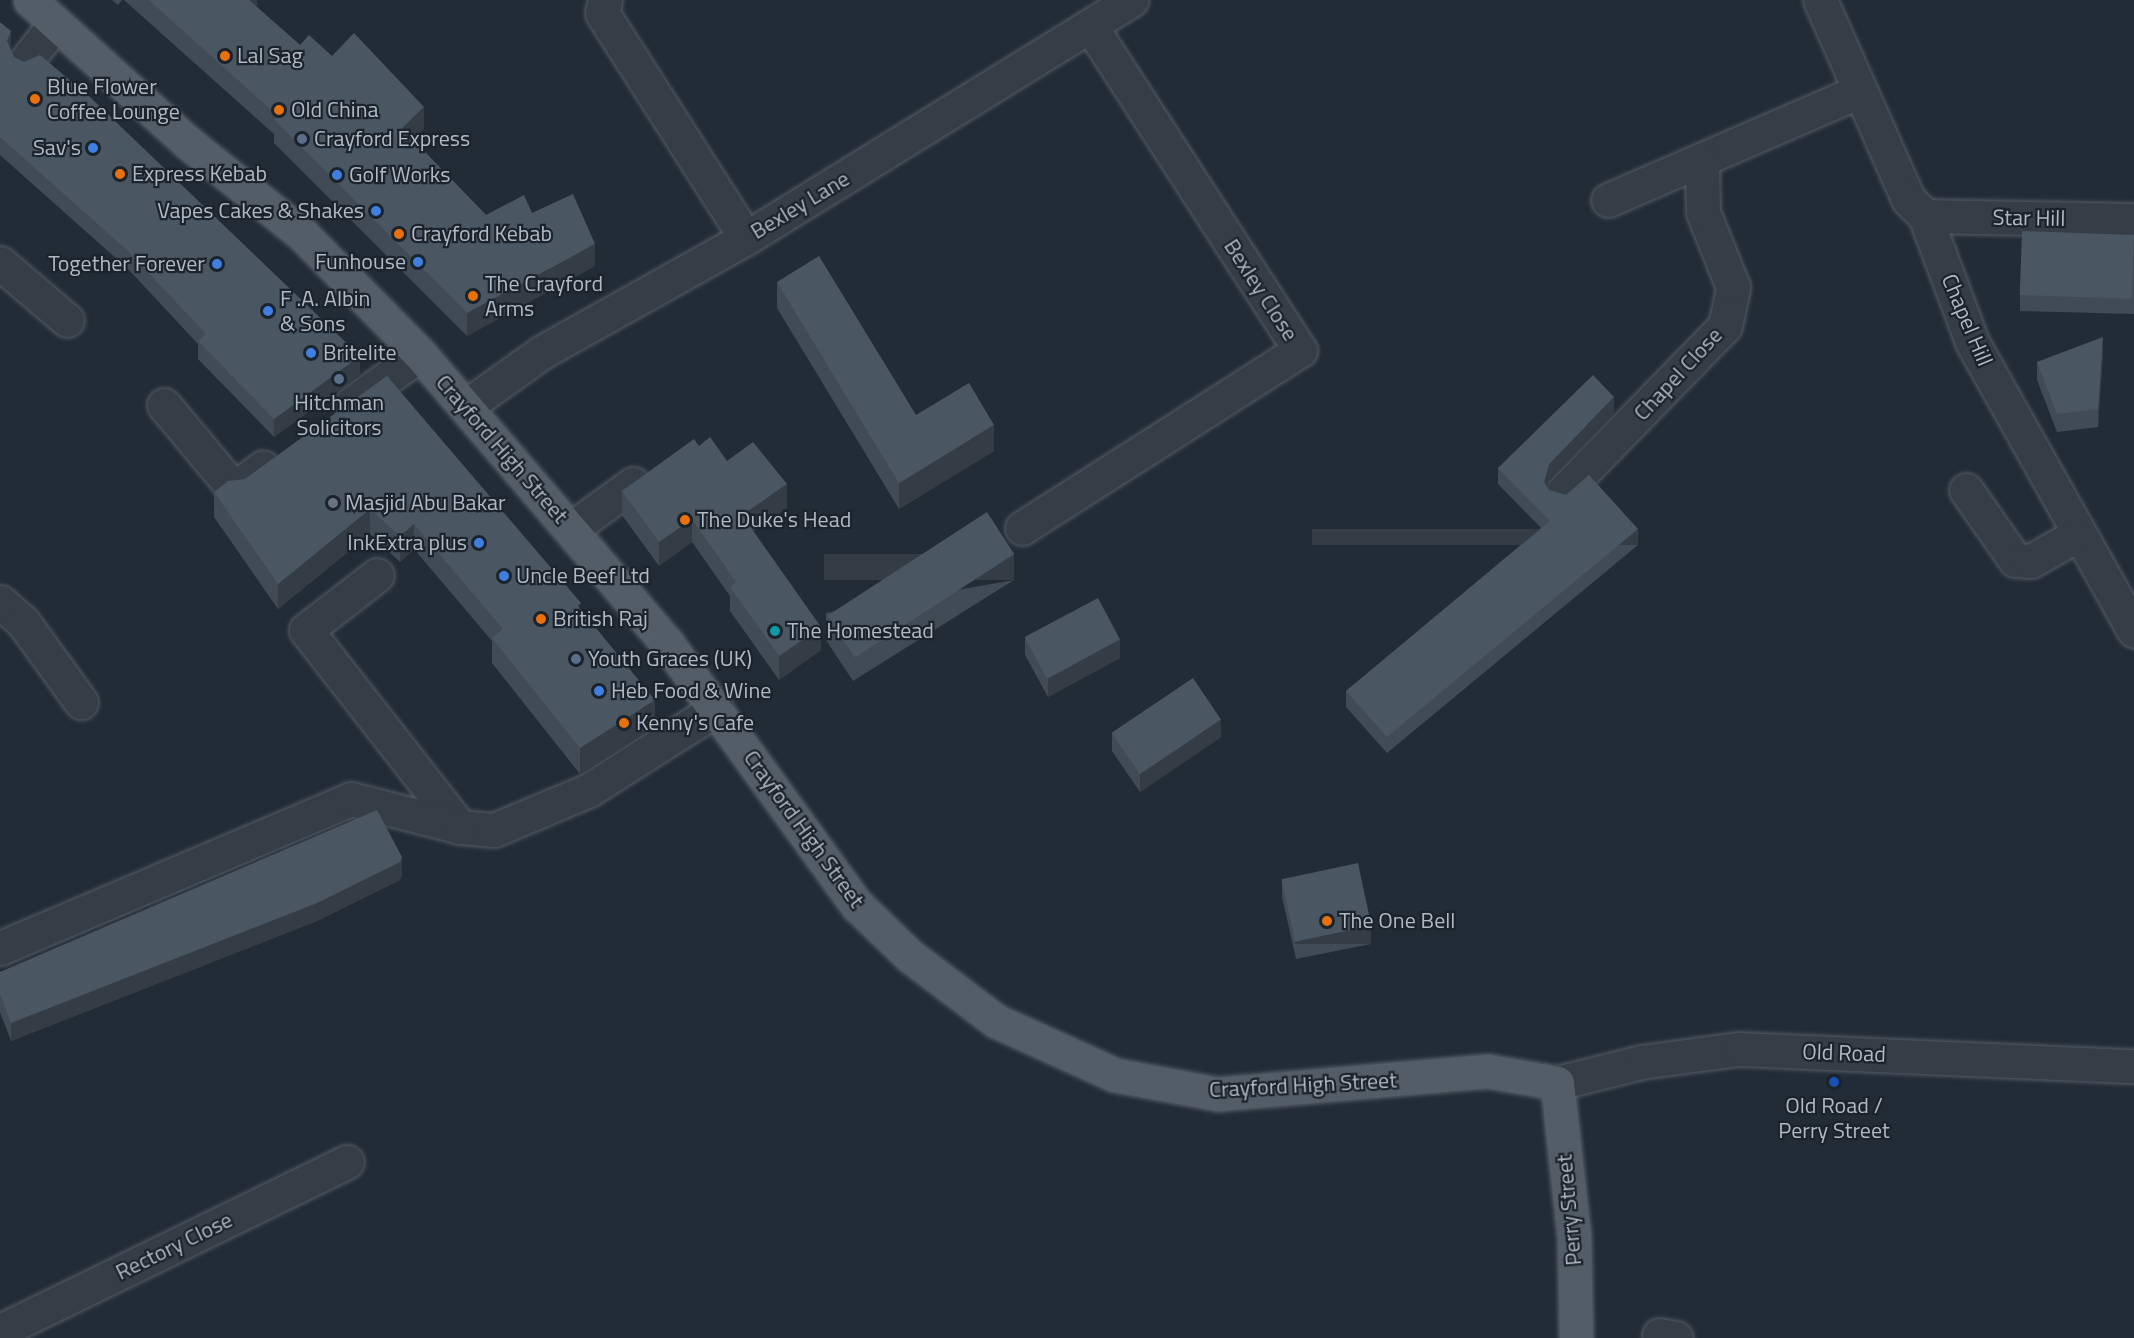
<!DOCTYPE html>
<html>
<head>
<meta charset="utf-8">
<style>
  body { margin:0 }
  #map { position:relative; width:2134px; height:1338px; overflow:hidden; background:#222c37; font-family:"Titillium Web",sans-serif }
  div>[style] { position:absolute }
  .roads { filter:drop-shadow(0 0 2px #535c65) drop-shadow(0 0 2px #535c65) }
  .minor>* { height:33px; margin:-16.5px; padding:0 16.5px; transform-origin:16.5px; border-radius:16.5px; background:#353e47 }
  .major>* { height:33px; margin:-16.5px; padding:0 16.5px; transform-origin:16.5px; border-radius:16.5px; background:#535d68 }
  .wall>* { inset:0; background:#404b55 }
  .shaded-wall>* { inset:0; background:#343d45; transform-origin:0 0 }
  .building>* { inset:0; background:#4a5763; transform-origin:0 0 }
  .dots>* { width:16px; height:16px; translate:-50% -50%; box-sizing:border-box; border:3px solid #1b232c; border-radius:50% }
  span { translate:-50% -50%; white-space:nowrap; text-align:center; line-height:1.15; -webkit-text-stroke:4.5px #1b232c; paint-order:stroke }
  .poi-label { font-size:22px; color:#b0b9c4 }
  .left { translate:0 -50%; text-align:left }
  .right { translate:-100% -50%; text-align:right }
  .street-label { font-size:22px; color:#b0b9c4 }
</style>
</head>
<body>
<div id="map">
  <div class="roads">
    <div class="minor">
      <div style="left:605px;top:0;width:13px;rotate:103deg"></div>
      <div style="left:602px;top:13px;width:267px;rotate:57.4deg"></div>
      <div style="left:1820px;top:0;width:218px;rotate:66.1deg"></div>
      <div style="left:1908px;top:199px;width:24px;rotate:45deg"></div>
      <div style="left:1925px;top:216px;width:134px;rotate:69.5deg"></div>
      <div style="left:1972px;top:342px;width:331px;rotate:60.7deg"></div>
      <div style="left:26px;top:61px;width:47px;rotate:-51.9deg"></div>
      <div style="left:1608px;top:200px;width:275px;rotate:-23.4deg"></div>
      <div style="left:1925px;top:216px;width:209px;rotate:1.1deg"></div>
      <div style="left:0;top:263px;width:88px;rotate:40.4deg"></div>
      <div style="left:351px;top:404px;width:85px;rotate:-35.9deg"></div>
      <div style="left:164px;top:405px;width:109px;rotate:50.2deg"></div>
      <div style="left:234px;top:489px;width:36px;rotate:-37deg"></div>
      <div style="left:465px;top:407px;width:95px;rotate:-35.5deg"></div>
      <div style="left:542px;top:352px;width:234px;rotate:-29.2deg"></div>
      <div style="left:746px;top:238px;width:453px;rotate:-31.7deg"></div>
      <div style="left:1966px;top:490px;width:85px;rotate:55deg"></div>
      <div style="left:2015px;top:560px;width:16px;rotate:4deg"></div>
      <div style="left:2031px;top:561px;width:53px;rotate:-29.5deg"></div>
      <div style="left:1562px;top:493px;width:233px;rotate:-45.7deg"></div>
      <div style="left:1725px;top:326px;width:40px;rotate:-78deg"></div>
      <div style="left:1733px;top:287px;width:81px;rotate:-111.8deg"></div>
      <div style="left:1703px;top:212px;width:51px;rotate:-91.1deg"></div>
      <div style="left:1022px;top:528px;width:330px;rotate:-32.6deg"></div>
      <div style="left:1300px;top:350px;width:385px;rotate:-122.9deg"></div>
      <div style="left:571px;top:529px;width:77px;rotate:-36deg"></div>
      <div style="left:377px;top:575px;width:90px;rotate:142.2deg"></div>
      <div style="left:306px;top:630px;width:250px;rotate:52deg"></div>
      <div style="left:0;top:602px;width:30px;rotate:41deg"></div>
      <div style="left:23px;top:622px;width:99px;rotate:54.1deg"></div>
      <div style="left:0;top:948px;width:381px;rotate:-23deg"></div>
      <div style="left:351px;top:799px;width:113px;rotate:14.4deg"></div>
      <div style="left:460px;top:827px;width:34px;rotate:5deg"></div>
      <div style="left:494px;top:830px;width:103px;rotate:-22.8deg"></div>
      <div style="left:589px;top:790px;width:151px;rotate:-32.5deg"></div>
      <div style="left:1557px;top:1083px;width:87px;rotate:-14deg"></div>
      <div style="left:1641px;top:1062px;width:99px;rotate:-7.6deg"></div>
      <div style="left:1739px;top:1049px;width:395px;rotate:2.5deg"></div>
      <div style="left:0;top:1331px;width:386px;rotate:-26deg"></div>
      <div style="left:1659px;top:1335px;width:17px;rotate:10deg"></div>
    </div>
    <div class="major">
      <div style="left:30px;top:0;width:212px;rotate:42.1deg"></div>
      <div style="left:187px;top:142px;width:147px;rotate:38.7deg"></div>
      <div style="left:302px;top:234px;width:168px;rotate:45.5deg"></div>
      <div style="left:420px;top:354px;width:380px;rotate:49.5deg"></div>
      <div style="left:667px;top:643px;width:324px;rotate:54.1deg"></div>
      <div style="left:857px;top:905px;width:74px;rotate:43.9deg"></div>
      <div style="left:910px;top:956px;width:108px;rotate:37.1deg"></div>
      <div style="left:996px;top:1021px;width:131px;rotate:24.4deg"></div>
      <div style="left:1115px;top:1075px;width:105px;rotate:10.5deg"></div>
      <div style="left:1218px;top:1094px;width:270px;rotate:-4.9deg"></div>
      <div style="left:1487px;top:1071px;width:71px;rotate:9.7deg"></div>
      <div style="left:1557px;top:1083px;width:154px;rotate:83.7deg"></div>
      <div style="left:1574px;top:1236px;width:102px;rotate:88.9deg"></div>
    </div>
  </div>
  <div class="wall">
    <div style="clip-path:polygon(112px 0,122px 0,118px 5px)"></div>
    <div style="clip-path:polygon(124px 0,257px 0,257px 7px,300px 45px,332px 56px,424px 129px,413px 140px,486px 215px,532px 213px,595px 266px,467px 336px,274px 143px,274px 134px)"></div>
    <div style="clip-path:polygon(0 22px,14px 57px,360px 374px,274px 437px,198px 359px,198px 344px,128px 269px,0 155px)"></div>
    <div style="clip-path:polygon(2134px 234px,2134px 314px,2020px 311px,2020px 295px)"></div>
    <div style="clip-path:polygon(777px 282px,916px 415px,994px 451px,899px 509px,777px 308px)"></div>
    <div style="clip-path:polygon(2103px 355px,2098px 427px,2057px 432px,2037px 380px,2037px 362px)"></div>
    <div style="clip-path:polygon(387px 376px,581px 610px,655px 726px,580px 774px,492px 663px,492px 641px,414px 549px,400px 562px,370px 534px,278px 609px,214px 517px,214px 492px,245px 479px)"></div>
    <div style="clip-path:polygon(1614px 413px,1549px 480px,1547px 487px,1549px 490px,1638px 545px,1387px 753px,1346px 707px,1346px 691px,1541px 528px,1498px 484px,1498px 468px)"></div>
    <div style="clip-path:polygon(699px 446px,787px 508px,753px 531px,821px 650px,779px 680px,730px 611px,730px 596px,692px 542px,659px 566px,622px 515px,622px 491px)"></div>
    <div style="clip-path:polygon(1014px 580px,853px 681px,826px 640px,826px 613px)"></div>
    <div style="clip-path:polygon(1025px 637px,1120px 658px,1048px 697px,1025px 655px)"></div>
    <div style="clip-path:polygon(1112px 733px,1221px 737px,1140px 792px,1112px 751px)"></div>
    <div style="clip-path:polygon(402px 875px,400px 880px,317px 921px,11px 1041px,0 1012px,0 972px)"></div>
    <div style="clip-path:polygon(1282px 879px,1371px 944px,1296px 959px,1282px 897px)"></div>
  </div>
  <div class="shaded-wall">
    <div style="clip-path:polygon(249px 0,257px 0,257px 13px)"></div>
    <div style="clip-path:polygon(11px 31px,11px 49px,7px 59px,7px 41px)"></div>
    <div style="clip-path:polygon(424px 107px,424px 129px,402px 151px,402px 128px)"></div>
    <div style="clip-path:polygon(595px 244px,595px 266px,467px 336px,467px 313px)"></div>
    <div style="clip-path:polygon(2103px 337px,2103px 355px,2098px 427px,2098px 409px)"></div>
    <div style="clip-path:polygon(360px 356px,360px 374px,274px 437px,274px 419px)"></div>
    <div style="clip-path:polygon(1614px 397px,1614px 413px,1549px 480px,1544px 499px,1544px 482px,1549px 464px)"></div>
    <div style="clip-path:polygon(994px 425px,994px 451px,899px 509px,899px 483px)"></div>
    <div style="clip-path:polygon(787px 484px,787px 508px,742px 539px,742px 515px)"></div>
    <div style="clip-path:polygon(370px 509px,370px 534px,278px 609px,278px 584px)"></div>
    <div style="clip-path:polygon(692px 519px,692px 542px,659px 566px,659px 542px)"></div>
    <div style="clip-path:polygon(414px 524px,414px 549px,400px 562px,400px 536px)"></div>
    <div style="left:1638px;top:529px;width:16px;height:326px;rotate:90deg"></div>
    <div style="left:1014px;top:554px;width:26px;height:190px;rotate:90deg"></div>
    <div style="clip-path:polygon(821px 627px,821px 650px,779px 680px,779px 656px)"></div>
    <div style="clip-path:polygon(1120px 639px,1120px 658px,1048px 697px,1048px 679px)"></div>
    <div style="clip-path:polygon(655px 700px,655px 726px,580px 774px,580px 748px)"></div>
    <div style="clip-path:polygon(1221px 719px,1221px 737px,1140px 792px,1140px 774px)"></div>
    <div style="clip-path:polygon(402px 857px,402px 875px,400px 880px,317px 921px,11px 1041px,11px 1023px)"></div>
    <div style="left:1371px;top:926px;width:18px;height:76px;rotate:90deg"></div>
  </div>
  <div class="building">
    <div style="clip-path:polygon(149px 0,249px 0,300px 45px,309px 35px,332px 56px,354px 33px,424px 107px,402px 128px,486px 215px,524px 195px,532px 213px,573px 194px,595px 244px,467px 313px,274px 120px,278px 116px)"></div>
    <div style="clip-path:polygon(0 22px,11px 31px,7px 41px,14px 57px,24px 62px,40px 55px,91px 98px,360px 356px,274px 419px,198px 341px,206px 334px,128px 251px,0 137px)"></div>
    <div style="left:2022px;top:231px;width:112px;height:64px;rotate:2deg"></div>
    <div style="clip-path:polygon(819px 256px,916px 415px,969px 383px,994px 425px,899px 483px,777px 282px)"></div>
    <div style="clip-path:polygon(2103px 337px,2098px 409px,2057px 414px,2037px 362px)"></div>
    <div style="clip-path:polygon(1593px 375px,1614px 397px,1549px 464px,1544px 482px,1549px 490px,1566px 495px,1589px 475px,1638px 529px,1387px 737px,1346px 691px,1550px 521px,1498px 468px)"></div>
    <div style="clip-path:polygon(387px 376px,581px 603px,578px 606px,655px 700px,580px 748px,492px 638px,503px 629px,414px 524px,400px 536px,370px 509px,278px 584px,214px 492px,228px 481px,245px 479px)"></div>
    <div style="clip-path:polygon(710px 437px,727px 461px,753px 442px,787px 484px,742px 515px,821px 627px,779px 656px,730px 587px,736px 582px,692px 519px,659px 542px,622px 491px,694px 439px,699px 446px)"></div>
    <div style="left:987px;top:512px;width:50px;height:190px;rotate:57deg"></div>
    <div style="left:1098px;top:598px;width:47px;height:83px;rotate:62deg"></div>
    <div style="left:1193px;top:678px;width:50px;height:98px;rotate:56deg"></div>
    <div style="clip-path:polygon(377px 810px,402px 857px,400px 862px,317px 903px,11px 1023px,0 994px,0 972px)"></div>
    <div style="left:1358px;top:863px;width:64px;height:78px;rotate:78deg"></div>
  </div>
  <div class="dots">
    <div style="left:225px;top:56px;background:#e8710a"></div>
    <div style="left:35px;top:99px;background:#e8710a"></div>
    <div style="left:279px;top:110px;background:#e8710a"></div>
    <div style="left:302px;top:139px;background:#5c6f8a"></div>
    <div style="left:93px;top:148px;background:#3f7fe0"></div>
    <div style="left:120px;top:174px;background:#e8710a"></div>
    <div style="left:337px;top:175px;background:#3f7fe0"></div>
    <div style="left:376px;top:211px;background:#3f7fe0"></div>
    <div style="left:399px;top:234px;background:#e8710a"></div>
    <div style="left:418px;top:262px;background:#3f7fe0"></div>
    <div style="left:217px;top:264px;background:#3f7fe0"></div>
    <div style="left:473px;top:296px;background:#e8710a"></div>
    <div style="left:268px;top:311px;background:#3f7fe0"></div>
    <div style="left:311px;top:353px;background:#3f7fe0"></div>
    <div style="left:339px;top:379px;background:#5c6f8a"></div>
    <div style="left:333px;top:503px;background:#6b7280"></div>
    <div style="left:685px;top:520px;background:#e8710a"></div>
    <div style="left:479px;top:543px;background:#3f7fe0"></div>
    <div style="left:504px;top:576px;background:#3f7fe0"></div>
    <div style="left:541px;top:619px;background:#e8710a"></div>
    <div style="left:775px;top:631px;background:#0f9aa8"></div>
    <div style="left:576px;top:659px;background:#5c6f8a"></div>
    <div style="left:599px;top:691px;background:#3f7fe0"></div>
    <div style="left:624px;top:723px;background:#e8710a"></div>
    <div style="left:1327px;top:921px;background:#e8710a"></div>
    <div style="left:1834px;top:1082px;background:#1a4fb4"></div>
  </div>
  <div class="poi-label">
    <span class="left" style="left:237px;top:56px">Lal Sag</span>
    <span class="left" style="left:47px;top:99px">Blue Flower<br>Coffee Lounge</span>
    <span class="left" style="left:291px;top:110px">Old China</span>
    <span class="left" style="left:314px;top:139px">Crayford Express</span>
    <span class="right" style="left:81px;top:148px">Sav's</span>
    <span class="left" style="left:132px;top:174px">Express Kebab</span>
    <span class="left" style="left:349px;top:175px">Golf Works</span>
    <span class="right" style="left:364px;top:211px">Vapes Cakes &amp; Shakes</span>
    <span class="left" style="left:411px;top:234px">Crayford Kebab</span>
    <span class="right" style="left:406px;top:262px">Funhouse</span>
    <span class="right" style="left:205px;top:264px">Together Forever</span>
    <span class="left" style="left:485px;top:296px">The Crayford<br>Arms</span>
    <span class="left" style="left:280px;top:311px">F .A. Albin<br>&amp; Sons</span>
    <span class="left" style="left:323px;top:353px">Britelite</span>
    <span style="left:339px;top:415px">Hitchman<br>Solicitors</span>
    <span class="left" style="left:345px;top:503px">Masjid Abu Bakar</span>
    <span class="left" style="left:697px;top:520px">The Duke's Head</span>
    <span class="right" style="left:467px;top:543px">InkExtra plus</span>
    <span class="left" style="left:516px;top:576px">Uncle Beef Ltd</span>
    <span class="left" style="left:553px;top:619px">British Raj</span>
    <span class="left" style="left:787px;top:631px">The Homestead</span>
    <span class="left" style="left:588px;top:659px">Youth Graces (UK)</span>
    <span class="left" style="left:611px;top:691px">Heb Food &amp; Wine</span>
    <span class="left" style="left:636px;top:723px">Kenny's Cafe</span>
    <span class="left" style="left:1339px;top:921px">The One Bell</span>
    <span style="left:1834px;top:1118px">Old Road /<br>Perry Street</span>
  </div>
  <div class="street-label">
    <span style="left:800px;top:205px;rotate:-31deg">Bexley Lane</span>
    <span style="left:2029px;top:218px;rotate:1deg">Star Hill</span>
    <span style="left:1261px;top:290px;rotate:57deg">Bexley Close</span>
    <span style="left:1967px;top:320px;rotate:67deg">Chapel Hill</span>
    <span style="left:1678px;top:374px;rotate:-47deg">Chapel Close</span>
    <span style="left:502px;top:449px;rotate:49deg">Crayford High Street</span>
    <span style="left:804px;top:829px;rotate:54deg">Crayford High Street</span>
    <span style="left:1844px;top:1053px;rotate:2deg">Old Road</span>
    <span style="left:1303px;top:1085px;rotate:-3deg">Crayford High Street</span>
    <span style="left:1569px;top:1210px;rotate:-95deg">Perry Street</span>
    <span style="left:174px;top:1246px;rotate:-26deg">Rectory Close</span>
  </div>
</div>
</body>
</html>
